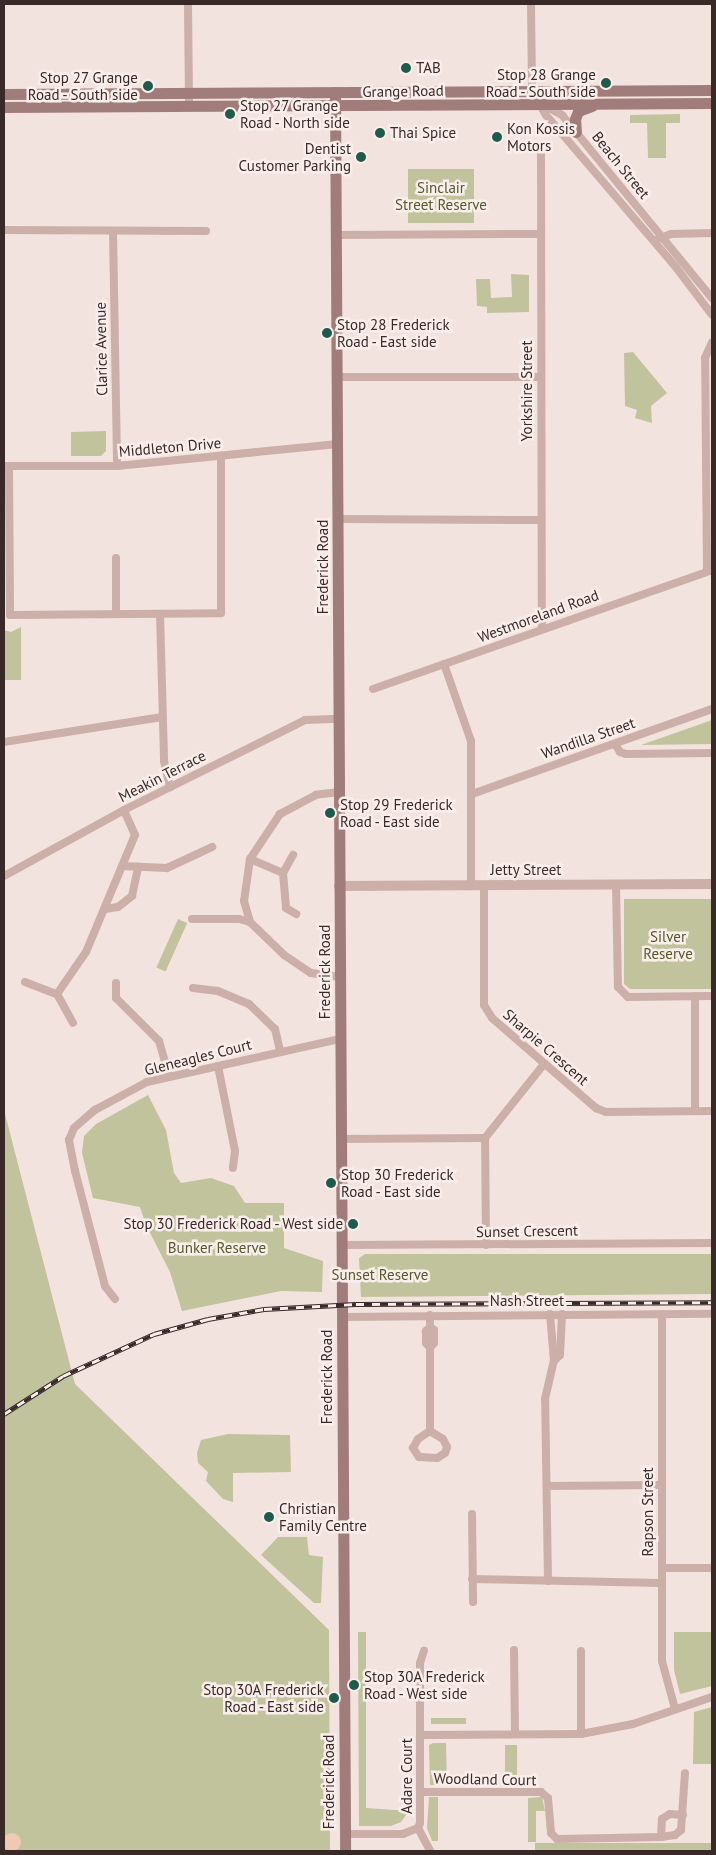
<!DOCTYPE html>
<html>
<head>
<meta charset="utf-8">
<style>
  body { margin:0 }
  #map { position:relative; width:716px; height:1855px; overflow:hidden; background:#f3e3de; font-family:"PT Sans",sans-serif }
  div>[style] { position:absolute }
  .green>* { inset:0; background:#c1c39d; transform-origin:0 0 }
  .sand>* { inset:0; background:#efc9b4 }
  .round { border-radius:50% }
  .minor>* { height:8px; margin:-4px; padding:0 4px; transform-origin:4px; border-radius:4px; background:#ccafa9 }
  .tertiary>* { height:10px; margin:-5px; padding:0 5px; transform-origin:5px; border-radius:5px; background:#ccafa9 }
  .secondary>* { height:11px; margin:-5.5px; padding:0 5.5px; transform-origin:5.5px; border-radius:5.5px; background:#a07d7a }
  .rail>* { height:4.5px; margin-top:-2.25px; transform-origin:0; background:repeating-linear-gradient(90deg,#faeeeb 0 8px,#392929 0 16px); box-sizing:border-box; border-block:1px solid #392929 }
  .dots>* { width:14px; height:14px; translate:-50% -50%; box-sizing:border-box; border:2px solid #faeeeb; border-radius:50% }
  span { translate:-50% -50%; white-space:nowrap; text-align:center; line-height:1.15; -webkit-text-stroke:5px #faeeeb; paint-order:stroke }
  .poi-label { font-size:15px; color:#392929 }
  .left { translate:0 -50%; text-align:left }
  .right { translate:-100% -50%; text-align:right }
  .street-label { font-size:15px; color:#392929 }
  .park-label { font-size:15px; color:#55582c }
  .frame { position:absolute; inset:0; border:5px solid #392929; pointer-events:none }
</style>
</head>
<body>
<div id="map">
  <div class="green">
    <div style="clip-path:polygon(680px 114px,680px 123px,666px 123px,666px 158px,648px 158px,647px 123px,630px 123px,630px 115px)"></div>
    <div style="left:408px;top:169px;width:66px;height:54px"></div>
    <div style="clip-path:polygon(511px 274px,529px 275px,529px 312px,487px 313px,487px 307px,477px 306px,476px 279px,490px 279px,491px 298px,512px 297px)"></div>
    <div style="clip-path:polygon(633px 352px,667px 393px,651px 406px,652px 423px,635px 418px,637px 410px,625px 406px,624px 353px)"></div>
    <div style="clip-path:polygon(106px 431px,106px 451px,101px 456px,71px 456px,71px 432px)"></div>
    <div style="clip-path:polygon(21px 627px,21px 680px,4px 680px,4px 630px,11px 632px)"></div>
    <div style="clip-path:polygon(712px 720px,712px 744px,641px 745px)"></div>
    <div style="clip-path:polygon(624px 899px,712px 899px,712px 989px,630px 989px,624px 984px)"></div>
    <div style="left:178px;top:919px;width:10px;height:53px;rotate:24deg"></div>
    <div style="clip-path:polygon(148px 1095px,166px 1130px,174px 1173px,181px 1183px,211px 1178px,234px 1186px,245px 1203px,284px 1203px,284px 1248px,323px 1261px,322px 1292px,281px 1291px,182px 1311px,170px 1272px,146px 1225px,140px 1207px,93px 1198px,82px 1153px,84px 1136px,96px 1124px)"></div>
    <div style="clip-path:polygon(4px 1110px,75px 1384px,329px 1630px,330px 1851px,4px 1851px)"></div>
    <div style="clip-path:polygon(365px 1254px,712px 1254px,712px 1294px,361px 1297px,359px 1258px)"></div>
    <div style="clip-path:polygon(228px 1434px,290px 1435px,291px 1472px,233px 1473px,233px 1502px,223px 1499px,206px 1481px,208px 1472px,198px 1463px,197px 1453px,201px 1440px)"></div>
    <div style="clip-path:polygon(278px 1537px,307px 1537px,309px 1555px,323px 1557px,321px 1603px,314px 1603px,261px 1555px)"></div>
    <div style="clip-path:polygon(358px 1632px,366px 1632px,366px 1808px,409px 1811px,401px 1822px,391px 1826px,359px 1826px)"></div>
    <div style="clip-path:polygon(674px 1632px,712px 1632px,712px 1686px,680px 1694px,674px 1670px)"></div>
    <div style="clip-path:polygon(712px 1707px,712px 1764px,693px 1764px,694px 1712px)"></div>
    <div style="left:431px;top:1718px;width:35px;height:6px"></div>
    <div style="clip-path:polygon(433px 1743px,446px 1743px,447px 1785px,430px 1785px,429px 1745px)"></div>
    <div style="left:505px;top:1745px;width:12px;height:30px"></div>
    <div style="clip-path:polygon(429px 1797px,438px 1797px,438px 1841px,432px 1841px,427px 1828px)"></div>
    <div style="clip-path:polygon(542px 1797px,545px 1811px,536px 1811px,536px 1842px,528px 1842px,528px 1798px)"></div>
    <div style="left:535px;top:1843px;width:177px;height:8px"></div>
  </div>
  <div class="sand">
    <div class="round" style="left:3px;top:1833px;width:18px;height:18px"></div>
  </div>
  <div class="minor">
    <div style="left:188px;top:4px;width:102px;rotate:89.4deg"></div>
    <div style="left:531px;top:4px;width:87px;rotate:89.3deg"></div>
    <div style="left:532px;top:91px;width:28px;rotate:60deg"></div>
    <div style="left:546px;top:115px;width:199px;rotate:49.5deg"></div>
    <div style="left:675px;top:266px;width:61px;rotate:52.9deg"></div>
    <div style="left:544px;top:105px;width:21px;rotate:29deg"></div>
    <div style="left:562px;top:115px;width:237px;rotate:50.7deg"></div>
    <div style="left:541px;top:154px;width:474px;rotate:89.9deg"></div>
    <div style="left:4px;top:230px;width:202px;rotate:0.3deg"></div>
    <div style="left:113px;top:231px;width:235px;rotate:89deg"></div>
    <div style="left:337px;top:235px;width:204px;rotate:-0.3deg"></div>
    <div style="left:658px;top:239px;width:14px;rotate:-21deg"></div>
    <div style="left:671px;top:234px;width:41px;rotate:-1.4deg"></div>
    <div style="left:337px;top:377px;width:204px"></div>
    <div style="left:4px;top:466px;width:113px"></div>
    <div style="left:117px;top:466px;width:222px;rotate:-5.7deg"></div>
    <div style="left:9px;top:466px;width:149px;rotate:89.6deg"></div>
    <div style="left:10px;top:615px;width:211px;rotate:-0.5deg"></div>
    <div style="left:221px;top:613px;width:157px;rotate:-90deg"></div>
    <div style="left:338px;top:519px;width:203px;rotate:0.3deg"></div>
    <div style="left:707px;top:571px;width:213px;rotate:-90.5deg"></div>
    <div style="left:705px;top:358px;width:17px;rotate:-66deg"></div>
    <div style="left:116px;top:614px;width:56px;rotate:-90deg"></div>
    <div style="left:160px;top:614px;width:147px;rotate:88.4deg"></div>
    <div style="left:164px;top:761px;width:27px;rotate:77deg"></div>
    <div style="left:444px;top:664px;width:82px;rotate:70.7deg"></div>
    <div style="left:471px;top:741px;width:145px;rotate:90deg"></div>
    <div style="left:373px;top:689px;width:359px;rotate:-19.3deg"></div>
    <div style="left:4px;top:742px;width:160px;rotate:-9deg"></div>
    <div style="left:615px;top:744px;width:9px;rotate:58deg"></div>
    <div style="left:620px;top:752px;width:6px;rotate:18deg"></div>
    <div style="left:626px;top:754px;width:86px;rotate:-0.7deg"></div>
    <div style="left:339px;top:792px;width:23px;rotate:173deg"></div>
    <div style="left:316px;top:795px;width:41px;rotate:152.2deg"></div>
    <div style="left:280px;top:814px;width:54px;rotate:123.7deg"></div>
    <div style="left:250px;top:859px;width:42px;rotate:98.1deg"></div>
    <div style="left:244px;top:901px;width:22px;rotate:74deg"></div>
    <div style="left:250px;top:922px;width:47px;rotate:44.1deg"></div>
    <div style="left:284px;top:955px;width:32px;rotate:34deg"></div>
    <div style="left:311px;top:973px;width:29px;rotate:8deg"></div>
    <div style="left:472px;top:794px;width:255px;rotate:-19.5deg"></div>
    <div style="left:250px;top:859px;width:36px;rotate:23deg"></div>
    <div style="left:283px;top:873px;width:35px;rotate:85deg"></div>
    <div style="left:286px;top:908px;width:12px;rotate:31deg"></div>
    <div style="left:122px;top:866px;width:45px;rotate:2.5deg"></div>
    <div style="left:167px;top:868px;width:50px;rotate:-25deg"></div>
    <div style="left:283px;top:873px;width:21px;rotate:-61deg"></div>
    <div style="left:4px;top:876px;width:137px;rotate:-28.8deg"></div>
    <div style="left:124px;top:810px;width:202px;rotate:-26.4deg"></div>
    <div style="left:305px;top:720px;width:34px;rotate:-2deg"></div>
    <div style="left:484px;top:885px;width:120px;rotate:90deg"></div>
    <div style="left:484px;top:1005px;width:15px;rotate:58deg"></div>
    <div style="left:492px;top:1018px;width:138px;rotate:40.9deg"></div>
    <div style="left:596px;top:1108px;width:11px;rotate:22deg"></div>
    <div style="left:606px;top:1112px;width:106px;rotate:-0.5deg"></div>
    <div style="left:616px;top:885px;width:102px;rotate:88.9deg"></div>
    <div style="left:618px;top:987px;width:14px;rotate:45deg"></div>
    <div style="left:628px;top:997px;width:84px;rotate:-0.7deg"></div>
    <div style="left:105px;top:909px;width:13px;rotate:-9deg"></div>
    <div style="left:118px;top:907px;width:18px;rotate:-38deg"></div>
    <div style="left:132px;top:896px;width:30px;rotate:-78deg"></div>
    <div style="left:192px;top:919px;width:47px"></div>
    <div style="left:239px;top:919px;width:11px;rotate:15deg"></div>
    <div style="left:25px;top:982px;width:34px;rotate:21deg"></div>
    <div style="left:57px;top:994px;width:33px;rotate:61deg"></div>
    <div style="left:116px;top:983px;width:15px;rotate:90deg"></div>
    <div style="left:116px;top:998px;width:61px;rotate:45deg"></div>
    <div style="left:159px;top:1041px;width:36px;rotate:74deg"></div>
    <div style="left:193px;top:988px;width:25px;rotate:7deg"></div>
    <div style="left:218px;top:991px;width:34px;rotate:23deg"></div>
    <div style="left:249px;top:1004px;width:36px;rotate:44deg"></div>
    <div style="left:275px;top:1029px;width:23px;rotate:77deg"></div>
    <div style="left:57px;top:994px;width:51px;rotate:-55.4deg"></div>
    <div style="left:86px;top:952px;width:127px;rotate:-67.3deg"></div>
    <div style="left:135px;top:835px;width:27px;rotate:-114deg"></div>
    <div style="left:218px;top:1066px;width:87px;rotate:78.7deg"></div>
    <div style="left:235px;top:1151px;width:17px;rotate:97deg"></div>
    <div style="left:695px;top:1111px;width:115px;rotate:-90deg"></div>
    <div style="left:341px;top:1139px;width:144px;rotate:-0.4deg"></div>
    <div style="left:342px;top:1245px;width:370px;rotate:-0.3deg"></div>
    <div style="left:486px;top:1245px;width:107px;rotate:-90.5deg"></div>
    <div style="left:485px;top:1138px;width:95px;rotate:-51.4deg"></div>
    <div style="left:115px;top:1299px;width:16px;rotate:-128deg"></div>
    <div style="left:105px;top:1286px;width:119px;rotate:-104.6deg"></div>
    <div style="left:75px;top:1171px;width:32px;rotate:-101deg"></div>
    <div style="left:69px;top:1140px;width:13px;rotate:-67deg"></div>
    <div style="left:74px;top:1128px;width:28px;rotate:-41deg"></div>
    <div style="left:95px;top:1110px;width:59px;rotate:-28.3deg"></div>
    <div style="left:147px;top:1082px;width:198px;rotate:-12.6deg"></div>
    <div style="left:550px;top:1314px;width:47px;rotate:85.1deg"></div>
    <div style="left:662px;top:1314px;width:347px;rotate:90deg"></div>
    <div style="left:662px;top:1661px;width:50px;rotate:74.8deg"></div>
    <div style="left:430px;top:1315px;width:12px;rotate:90deg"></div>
    <div style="left:430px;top:1327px;width:6px;rotate:135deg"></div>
    <div style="left:426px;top:1331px;width:12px;rotate:90deg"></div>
    <div style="left:426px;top:1343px;width:6px;rotate:51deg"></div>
    <div style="left:430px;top:1348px;width:83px;rotate:90deg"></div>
    <div style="left:342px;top:1317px;width:370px;rotate:-0.5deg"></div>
    <div style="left:430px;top:1327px;width:5px;rotate:37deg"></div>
    <div style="left:434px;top:1330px;width:13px;rotate:90deg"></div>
    <div style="left:434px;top:1343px;width:6px;rotate:129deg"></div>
    <div style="left:430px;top:1431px;width:15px;rotate:32deg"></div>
    <div style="left:443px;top:1439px;width:9px;rotate:63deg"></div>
    <div style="left:447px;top:1447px;width:6px;rotate:108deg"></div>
    <div style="left:445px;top:1453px;width:9px;rotate:148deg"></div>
    <div style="left:437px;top:1458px;width:18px;rotate:-177deg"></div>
    <div style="left:419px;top:1457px;width:11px;rotate:-124deg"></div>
    <div style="left:413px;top:1448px;width:10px;rotate:-61deg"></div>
    <div style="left:418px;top:1439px;width:14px;rotate:-34deg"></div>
    <div style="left:547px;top:1486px;width:115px;rotate:-0.5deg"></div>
    <div style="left:472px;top:1514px;width:88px;rotate:89.3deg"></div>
    <div style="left:662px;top:1568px;width:50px"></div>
    <div style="left:472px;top:1579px;width:189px;rotate:1.2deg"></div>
    <div style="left:548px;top:1581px;width:182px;rotate:-90.9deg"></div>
    <div style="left:545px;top:1399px;width:39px;rotate:-77deg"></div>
    <div style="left:554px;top:1361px;width:8px;rotate:-45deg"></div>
    <div style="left:560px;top:1355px;width:41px;rotate:-87.2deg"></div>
    <div style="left:514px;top:1650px;width:84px;rotate:89.3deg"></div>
    <div style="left:581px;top:1734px;width:83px;rotate:-90deg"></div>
    <div style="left:421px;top:1735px;width:160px;rotate:-0.4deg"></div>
    <div style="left:581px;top:1734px;width:53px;rotate:-10.9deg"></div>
    <div style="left:633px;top:1724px;width:83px;rotate:-18.9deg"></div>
    <div style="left:421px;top:1792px;width:120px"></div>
    <div style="left:541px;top:1792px;width:9px;rotate:41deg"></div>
    <div style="left:548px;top:1798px;width:35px;rotate:85deg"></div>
    <div style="left:551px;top:1833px;width:8px;rotate:45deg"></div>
    <div style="left:557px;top:1839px;width:104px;rotate:-1.1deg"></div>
    <div style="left:661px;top:1837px;width:14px;rotate:-8deg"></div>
    <div style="left:675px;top:1835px;width:8px;rotate:-40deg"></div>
    <div style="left:681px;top:1830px;width:57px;rotate:-86deg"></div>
    <div style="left:418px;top:1828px;width:26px;rotate:62deg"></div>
    <div style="left:345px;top:1834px;width:58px"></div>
    <div style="left:403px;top:1834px;width:16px;rotate:-22deg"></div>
    <div style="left:418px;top:1828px;width:5px;rotate:-68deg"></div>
    <div style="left:420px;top:1823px;width:160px;rotate:-90deg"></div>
    <div style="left:420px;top:1663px;width:13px;rotate:-72deg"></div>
    <div style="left:661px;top:1837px;width:18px;rotate:-87deg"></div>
    <div style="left:662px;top:1819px;width:9px;rotate:-32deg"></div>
    <div style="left:670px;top:1814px;width:13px;rotate:4deg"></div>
  </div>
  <div class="tertiary">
    <div style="left:339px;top:886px;width:373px;rotate:-0.3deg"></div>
  </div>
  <div class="secondary">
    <div style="left:335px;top:92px;width:1759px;rotate:89.67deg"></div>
    <div style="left:4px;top:94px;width:708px;rotate:-0.32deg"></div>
    <div style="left:4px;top:107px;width:708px;rotate:-0.32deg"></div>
    <div style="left:576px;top:132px;width:13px;rotate:-94deg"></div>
    <div style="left:575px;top:119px;width:9px;rotate:-69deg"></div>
    <div style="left:578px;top:111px;width:15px;rotate:-20deg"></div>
  </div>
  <div class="rail">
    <div style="left:4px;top:1414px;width:70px;rotate:-32.8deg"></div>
    <div style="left:63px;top:1376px;width:100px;rotate:-24.8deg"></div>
    <div style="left:154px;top:1334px;width:56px;rotate:-15.5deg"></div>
    <div style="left:208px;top:1319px;width:57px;rotate:-10.1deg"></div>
    <div style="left:264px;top:1309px;width:92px;rotate:-3.1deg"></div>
    <div style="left:356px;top:1304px;width:356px;rotate:-0.3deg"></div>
  </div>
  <div class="dots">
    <div style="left:406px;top:68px;background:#1e5b4d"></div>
    <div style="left:606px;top:83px;background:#1e5b4d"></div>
    <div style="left:148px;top:86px;background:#1e5b4d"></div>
    <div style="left:230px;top:114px;background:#1e5b4d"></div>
    <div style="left:380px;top:133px;background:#1e5b4d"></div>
    <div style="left:497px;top:137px;background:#1e5b4d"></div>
    <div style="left:361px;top:157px;background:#1e5b4d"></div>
    <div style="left:327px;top:333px;background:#1e5b4d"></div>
    <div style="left:330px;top:813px;background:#1e5b4d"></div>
    <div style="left:331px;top:1183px;background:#1e5b4d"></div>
    <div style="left:353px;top:1224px;background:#1e5b4d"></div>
    <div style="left:269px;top:1517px;background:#1e5b4d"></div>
    <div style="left:354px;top:1685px;background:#1e5b4d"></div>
    <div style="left:334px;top:1698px;background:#1e5b4d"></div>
  </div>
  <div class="poi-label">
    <span class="left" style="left:416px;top:68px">TAB</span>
    <span class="right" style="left:596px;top:83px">Stop 28 Grange<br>Road - South side</span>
    <span class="right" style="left:138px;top:86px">Stop 27 Grange<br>Road - South side</span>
    <span class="left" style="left:240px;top:114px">Stop 27 Grange<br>Road - North side</span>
    <span class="left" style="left:507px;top:137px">Kon Kossis<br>Motors</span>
    <span class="left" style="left:390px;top:133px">Thai Spice</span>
    <span class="right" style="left:351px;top:157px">Dentist<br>Customer Parking</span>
    <span class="left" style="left:337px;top:333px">Stop 28 Frederick<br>Road - East side</span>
    <span class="left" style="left:340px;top:813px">Stop 29 Frederick<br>Road - East side</span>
    <span class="left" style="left:341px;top:1183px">Stop 30 Frederick<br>Road - East side</span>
    <span class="right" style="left:343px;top:1224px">Stop 30 Frederick Road - West side</span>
    <span class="left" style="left:279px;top:1517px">Christian<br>Family Centre</span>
    <span class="left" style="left:364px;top:1685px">Stop 30A Frederick<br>Road - West side</span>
    <span class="right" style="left:324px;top:1698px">Stop 30A Frederick<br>Road - East side</span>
  </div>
  <div class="street-label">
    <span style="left:403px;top:91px;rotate:-1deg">Grange Road</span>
    <span style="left:621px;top:165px;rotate:51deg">Beach Street</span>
    <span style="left:101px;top:349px;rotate:-91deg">Clarice Avenue</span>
    <span style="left:527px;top:391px;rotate:-90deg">Yorkshire Street</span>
    <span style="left:170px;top:447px;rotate:-5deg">Middleton Drive</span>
    <span style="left:323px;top:567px;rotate:-90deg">Frederick Road</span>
    <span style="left:538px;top:616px;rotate:-20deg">Westmoreland Road</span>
    <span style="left:588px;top:738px;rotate:-19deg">Wandilla Street</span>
    <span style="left:162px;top:776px;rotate:-27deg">Meakin Terrace</span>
    <span style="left:526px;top:870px">Jetty Street</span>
    <span style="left:325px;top:972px;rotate:-90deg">Frederick Road</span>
    <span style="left:546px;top:1047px;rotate:41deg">Sharpie Crescent</span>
    <span style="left:198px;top:1057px;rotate:-14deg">Gleneagles Court</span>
    <span style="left:527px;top:1231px;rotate:-1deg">Sunset Crescent</span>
    <span style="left:527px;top:1301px">Nash Street</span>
    <span style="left:327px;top:1377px;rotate:-90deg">Frederick Road</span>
    <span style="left:648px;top:1512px;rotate:-90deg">Rapson Street</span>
    <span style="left:407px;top:1776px;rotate:-90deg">Adare Court</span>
    <span style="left:485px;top:1779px;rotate:1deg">Woodland Court</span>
    <span style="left:329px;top:1782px;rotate:-90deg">Frederick Road</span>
  </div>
  <div class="park-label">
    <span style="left:441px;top:196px">Sinclair<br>Street Reserve</span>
    <span style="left:668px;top:945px">Silver<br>Reserve</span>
    <span style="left:217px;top:1248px">Bunker Reserve</span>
    <span style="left:380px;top:1275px">Sunset Reserve</span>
  </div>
  <div class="frame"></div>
</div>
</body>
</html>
